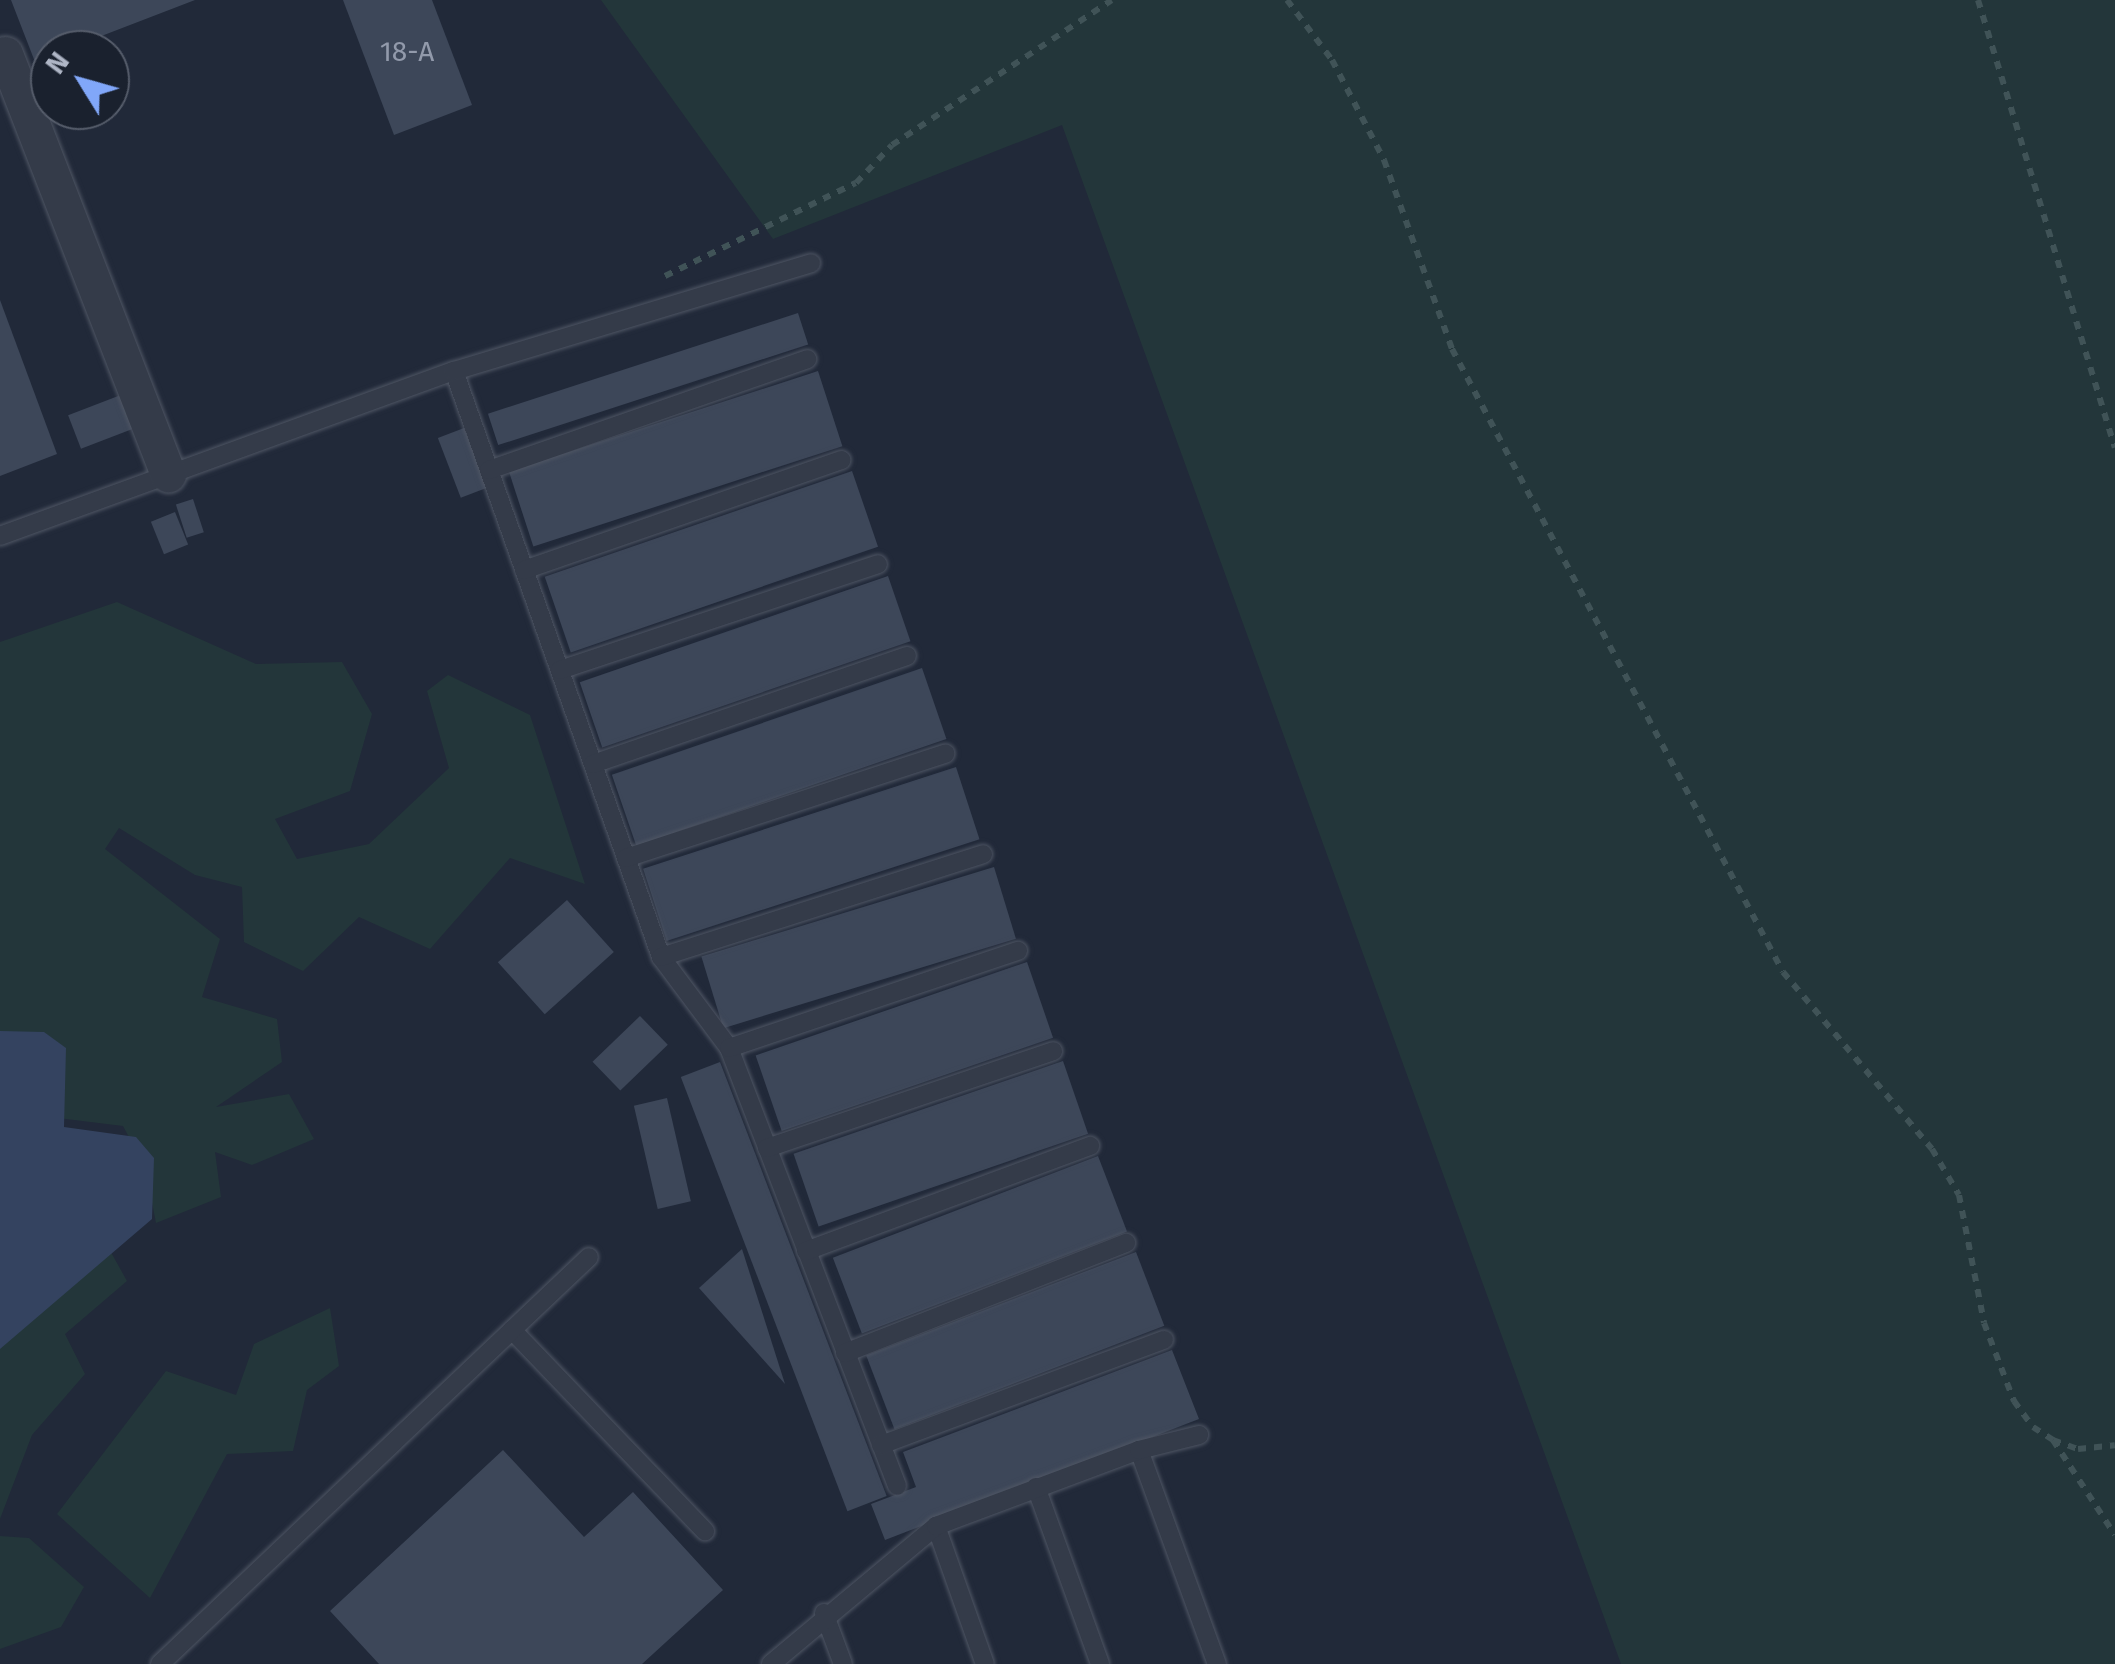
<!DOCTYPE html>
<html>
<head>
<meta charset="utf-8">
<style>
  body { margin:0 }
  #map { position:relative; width:2115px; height:1664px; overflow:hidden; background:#212939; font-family:"Fira Sans",sans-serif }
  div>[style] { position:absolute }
  .green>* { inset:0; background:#23363a }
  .water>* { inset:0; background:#344360 }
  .building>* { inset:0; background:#3d4759; transform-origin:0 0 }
  .path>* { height:6px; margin-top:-3px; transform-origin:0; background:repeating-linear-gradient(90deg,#405357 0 8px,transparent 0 16px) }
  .roads { filter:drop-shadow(0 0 2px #4f5664) drop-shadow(0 0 2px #4f5664) }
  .service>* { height:18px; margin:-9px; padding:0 9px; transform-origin:9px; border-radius:9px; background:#343b49 }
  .minor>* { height:35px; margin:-17.5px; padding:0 17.5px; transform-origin:17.5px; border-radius:17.5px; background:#343b49 }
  span { translate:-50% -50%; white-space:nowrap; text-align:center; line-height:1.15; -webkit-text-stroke:10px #1a212e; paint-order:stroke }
  .number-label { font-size:28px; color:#929aab }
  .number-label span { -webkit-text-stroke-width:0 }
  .north { position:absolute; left:30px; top:30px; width:100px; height:100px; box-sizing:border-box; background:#1a212e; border:2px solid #565d6b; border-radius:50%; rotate:307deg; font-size:28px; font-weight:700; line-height:40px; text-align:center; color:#afb6c6 }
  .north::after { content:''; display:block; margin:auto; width:35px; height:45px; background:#81a7f9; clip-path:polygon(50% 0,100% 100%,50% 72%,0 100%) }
</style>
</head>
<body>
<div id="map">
  <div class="green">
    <div style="clip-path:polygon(601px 0,2115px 0,2115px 1664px,1621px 1664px,1062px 125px,773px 239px)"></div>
    <div style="clip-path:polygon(117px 602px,256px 664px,342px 662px,372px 714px,350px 791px,275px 819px,297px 859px,369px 844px,449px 768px,427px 691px,448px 675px,530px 715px,585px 884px,510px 858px,430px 949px,359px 917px,303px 971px,244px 942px,242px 887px,195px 875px,119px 828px,105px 849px,220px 939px,202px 997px,277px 1019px,282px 1062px,216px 1107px,289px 1094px,314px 1139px,252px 1165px,215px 1152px,221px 1197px,156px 1223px,145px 1167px,123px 1126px,58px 1118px,0 1048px,0 642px)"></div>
    <div style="clip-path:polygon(103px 1238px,127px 1281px,65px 1334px,85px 1374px,32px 1435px,0 1519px,0 1324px)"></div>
    <div style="clip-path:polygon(330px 1308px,339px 1366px,307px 1390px,293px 1451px,227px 1454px,150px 1598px,57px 1514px,166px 1371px,236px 1395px,254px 1344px)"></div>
    <div style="clip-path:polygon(0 1536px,29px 1538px,84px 1587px,61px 1627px,0 1649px)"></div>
  </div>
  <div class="water">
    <div style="clip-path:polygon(0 1031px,44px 1032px,66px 1048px,64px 1127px,136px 1137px,154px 1158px,152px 1219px,0 1349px)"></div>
  </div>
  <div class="building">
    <div style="clip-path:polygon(11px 0,195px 0,65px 50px,50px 50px,35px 62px)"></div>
    <div style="clip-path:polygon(343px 0,432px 0,472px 105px,394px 135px)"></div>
    <div style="clip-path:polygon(0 300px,57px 454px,0 476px)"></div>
    <div style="left:798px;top:313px;width:33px;height:326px;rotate:72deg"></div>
    <div style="left:818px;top:371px;width:79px;height:325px;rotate:72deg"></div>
    <div style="left:126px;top:393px;width:36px;height:62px;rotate:69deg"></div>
    <div style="left:464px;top:428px;width:64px;height:28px;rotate:69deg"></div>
    <div style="left:852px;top:471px;width:80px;height:325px;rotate:71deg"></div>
    <div style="left:193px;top:499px;width:35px;height:18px;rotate:72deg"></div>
    <div style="left:175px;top:512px;width:35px;height:26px;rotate:68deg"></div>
    <div style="left:888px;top:576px;width:69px;height:326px;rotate:71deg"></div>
    <div style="left:922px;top:668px;width:75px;height:328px;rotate:71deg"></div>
    <div style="left:956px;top:767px;width:76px;height:329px;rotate:72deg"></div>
    <div style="left:994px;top:867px;width:75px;height:306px;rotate:73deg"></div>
    <div style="left:567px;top:900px;width:70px;height:93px;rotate:48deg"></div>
    <div style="left:1027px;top:962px;width:80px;height:287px;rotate:71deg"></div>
    <div style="left:640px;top:1016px;width:40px;height:66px;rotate:46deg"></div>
    <div style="left:1063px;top:1061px;width:77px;height:285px;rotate:71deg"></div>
    <div style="left:720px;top:1062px;width:465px;height:42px;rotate:69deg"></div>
    <div style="left:667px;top:1098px;width:106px;height:34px;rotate:77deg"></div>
    <div style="left:1098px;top:1156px;width:81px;height:284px;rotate:69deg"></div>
    <div style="clip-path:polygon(742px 1249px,785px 1384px,699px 1288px)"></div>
    <div style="left:1136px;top:1252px;width:79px;height:289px;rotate:69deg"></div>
    <div style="clip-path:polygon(1172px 1350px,1199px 1419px,885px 1540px,871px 1504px,916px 1487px,903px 1452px)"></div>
    <div style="clip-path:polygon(503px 1450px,584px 1537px,633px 1492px,723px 1590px,642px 1664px,379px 1664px,330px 1611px)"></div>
  </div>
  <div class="path">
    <div style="left:1287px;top:0;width:75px;rotate:53.1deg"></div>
    <div style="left:1332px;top:60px;width:113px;rotate:62.5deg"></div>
    <div style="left:1384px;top:160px;width:201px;rotate:70.2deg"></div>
    <div style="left:1452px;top:349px;width:705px;rotate:62.02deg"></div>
    <div style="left:1783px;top:972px;width:231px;rotate:49.9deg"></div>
    <div style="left:1932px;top:1149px;width:53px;rotate:59.6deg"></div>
    <div style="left:1959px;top:1195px;width:130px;rotate:78.9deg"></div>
    <div style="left:1984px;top:1323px;width:84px;rotate:69deg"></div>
    <div style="left:2014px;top:1401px;width:32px;rotate:54deg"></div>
    <div style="left:2033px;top:1427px;width:24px;rotate:33deg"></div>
    <div style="left:2053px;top:1440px;width:27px;rotate:20deg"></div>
    <div style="left:2078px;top:1449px;width:37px;rotate:-6deg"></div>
    <div style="left:1978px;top:0;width:468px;rotate:73deg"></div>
    <div style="left:665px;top:276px;width:212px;rotate:-26deg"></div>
    <div style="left:856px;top:183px;width:52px;rotate:-46.5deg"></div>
    <div style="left:892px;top:145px;width:263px;rotate:-33.4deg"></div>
    <div style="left:2053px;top:1440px;width:113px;rotate:56.9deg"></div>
  </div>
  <div class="roads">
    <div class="service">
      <div style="left:454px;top:371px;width:621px;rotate:70.54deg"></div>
      <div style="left:661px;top:957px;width:114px;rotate:53.2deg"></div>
      <div style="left:729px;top:1048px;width:469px;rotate:69deg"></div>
      <div style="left:489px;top:470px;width:337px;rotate:-19.2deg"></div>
      <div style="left:0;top:536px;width:483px;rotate:-20deg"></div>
      <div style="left:454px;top:371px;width:373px;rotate:-16.8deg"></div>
      <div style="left:524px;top:570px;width:336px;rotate:-19.1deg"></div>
      <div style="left:560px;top:670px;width:335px;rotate:-18.4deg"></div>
      <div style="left:593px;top:764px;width:332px;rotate:-19deg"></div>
      <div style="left:626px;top:858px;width:336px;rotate:-18.1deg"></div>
      <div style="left:661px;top:957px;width:338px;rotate:-17.7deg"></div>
      <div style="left:729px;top:1048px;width:305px;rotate:-18.6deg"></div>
      <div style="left:767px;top:1148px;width:302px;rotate:-18.7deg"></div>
      <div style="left:806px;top:1251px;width:303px;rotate:-20.3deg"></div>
      <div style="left:512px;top:1330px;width:279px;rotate:46.2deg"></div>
      <div style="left:845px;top:1353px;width:302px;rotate:-21.4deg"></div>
      <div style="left:881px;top:1445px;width:302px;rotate:-20.4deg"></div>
      <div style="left:1139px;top:1450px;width:228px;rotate:70deg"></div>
      <div style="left:1036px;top:1487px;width:188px;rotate:70.1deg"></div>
      <div style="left:936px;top:1526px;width:146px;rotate:70.5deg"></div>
      <div style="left:824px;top:1613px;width:54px;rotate:69.6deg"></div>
      <div style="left:160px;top:1664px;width:591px;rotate:-43.49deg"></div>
      <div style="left:771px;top:1664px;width:215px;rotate:-39.9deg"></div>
      <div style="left:936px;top:1526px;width:217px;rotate:-20.5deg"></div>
      <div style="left:1139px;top:1450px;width:62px;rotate:-14deg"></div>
    </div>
    <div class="minor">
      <div style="left:5px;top:54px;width:451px;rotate:68.8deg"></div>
    </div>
  </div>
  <div class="number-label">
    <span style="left:407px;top:52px">18-А</span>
  </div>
  <div class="north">N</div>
</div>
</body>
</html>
